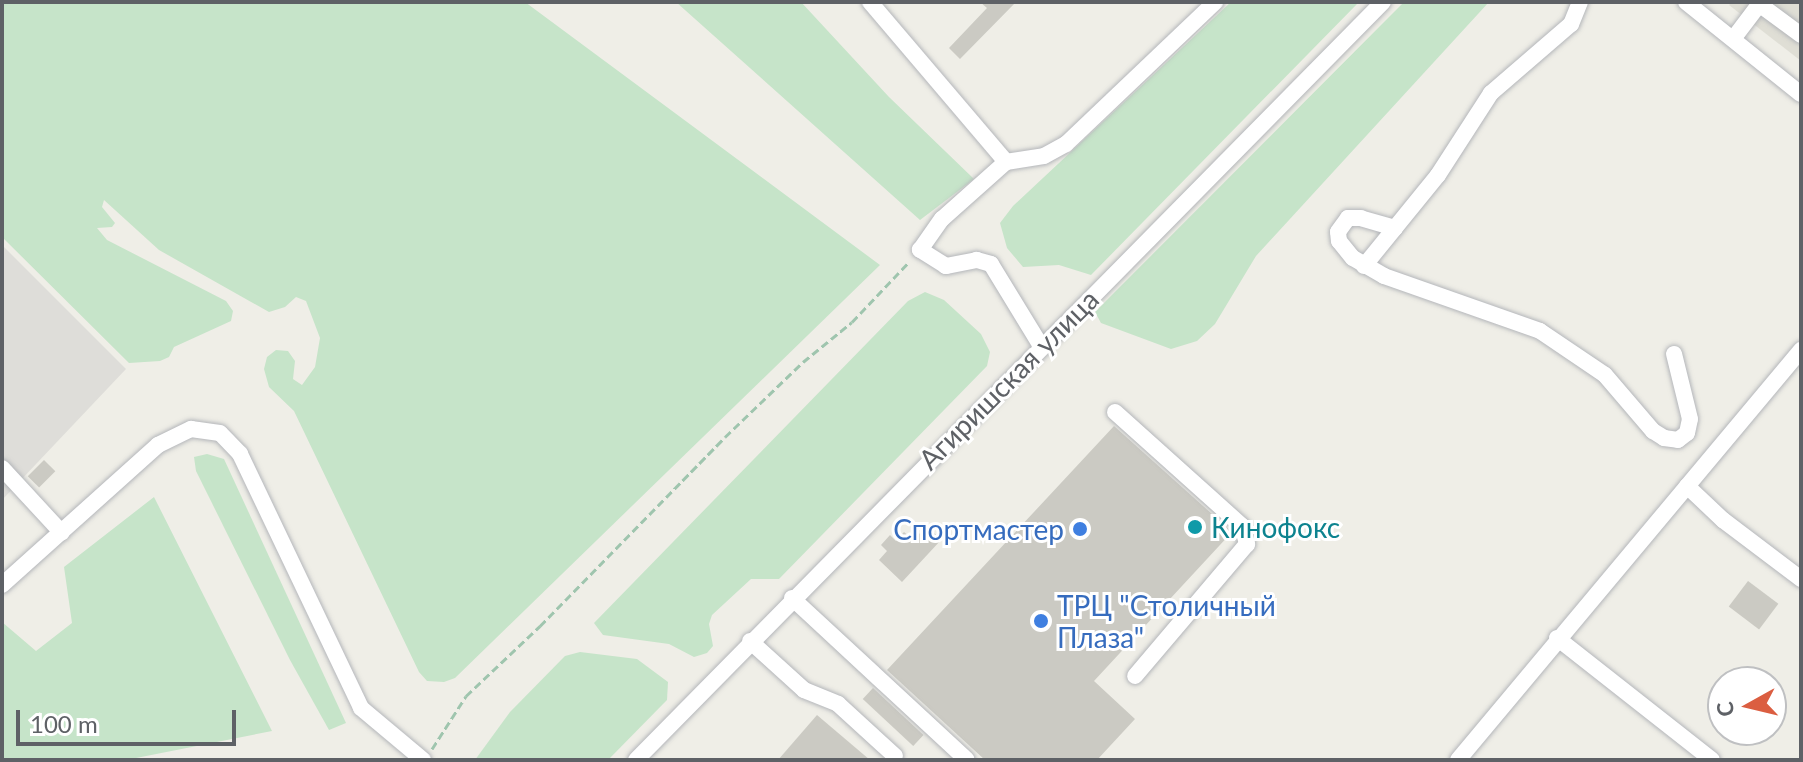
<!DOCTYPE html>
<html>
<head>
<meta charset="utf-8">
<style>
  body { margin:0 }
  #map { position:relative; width:1803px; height:762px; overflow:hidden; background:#efeee7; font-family:Lato,sans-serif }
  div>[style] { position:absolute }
  .industrial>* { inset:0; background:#deddd9 }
  .education>* { inset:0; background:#dfded5 }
  .green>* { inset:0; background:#c6e4c9 }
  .building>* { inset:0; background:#cbcac3; transform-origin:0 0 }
  .path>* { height:3px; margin-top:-1.5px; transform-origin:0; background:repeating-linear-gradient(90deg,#9fc5ae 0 8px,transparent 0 12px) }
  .roads { filter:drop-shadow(0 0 2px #b4b6ba) drop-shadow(0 0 2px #b4b6ba) }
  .minor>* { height:16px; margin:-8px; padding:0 8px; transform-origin:8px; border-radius:8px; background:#fff }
  .dots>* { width:22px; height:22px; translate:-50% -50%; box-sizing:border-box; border:4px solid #fff; border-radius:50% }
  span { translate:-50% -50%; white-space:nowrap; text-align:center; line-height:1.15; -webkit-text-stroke:6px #fff; paint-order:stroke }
  .street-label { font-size:28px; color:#5e6166 }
  .culture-label { font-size:28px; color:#0d838f }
  .left { translate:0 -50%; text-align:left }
  .shop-label { font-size:28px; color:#366cbe }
  .right { translate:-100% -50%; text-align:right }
  .frame { position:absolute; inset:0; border:4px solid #5e6166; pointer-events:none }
  .north { position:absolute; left:1707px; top:666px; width:80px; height:80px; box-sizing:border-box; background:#fff; border:2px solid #bfc0c2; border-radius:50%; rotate:262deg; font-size:22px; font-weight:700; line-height:32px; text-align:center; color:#5e6166 }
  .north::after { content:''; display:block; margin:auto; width:28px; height:36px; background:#db5e41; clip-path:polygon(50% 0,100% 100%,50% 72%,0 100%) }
  .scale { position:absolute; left:16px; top:710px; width:220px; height:36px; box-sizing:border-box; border:4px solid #5e6166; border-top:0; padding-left:10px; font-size:24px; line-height:28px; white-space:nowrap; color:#5e6166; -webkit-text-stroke:6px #fff; paint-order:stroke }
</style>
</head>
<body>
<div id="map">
  <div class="industrial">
    <div style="clip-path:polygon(2px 245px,126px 369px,2px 500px)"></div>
  </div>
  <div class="education">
    <div style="clip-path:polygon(1732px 2px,1801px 2px,1801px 61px,1729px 5px)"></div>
  </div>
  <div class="green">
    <div style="clip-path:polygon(2px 2px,525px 2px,880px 265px,455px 678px,444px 682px,427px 681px,419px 672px,294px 411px,269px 387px,264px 369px,267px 357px,276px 350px,288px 351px,295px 361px,293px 379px,302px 385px,315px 367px,320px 338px,306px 301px,296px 297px,285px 307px,269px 312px,159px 250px,104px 200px,102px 207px,115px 223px,112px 227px,97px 228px,107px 240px,226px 301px,233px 311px,231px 321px,174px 347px,169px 357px,160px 361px,129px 363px,2px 237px)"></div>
    <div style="clip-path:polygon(676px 2px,801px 2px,889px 97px,974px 179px,920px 220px)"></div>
    <div style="clip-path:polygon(1231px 2px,1359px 2px,1091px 275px,1059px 265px,1023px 267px,1007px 248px,1000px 223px,1013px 206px)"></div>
    <div style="clip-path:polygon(1404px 2px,1489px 2px,1256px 256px,1215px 324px,1197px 341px,1171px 349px,1101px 323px,1095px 312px)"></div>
    <div style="clip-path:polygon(925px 292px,944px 300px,981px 334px,990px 352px,987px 366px,779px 579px,751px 579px,712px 615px,709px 624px,713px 646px,707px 653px,694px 657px,669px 644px,603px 635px,594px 623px,908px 301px)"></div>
    <div style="clip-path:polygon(207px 454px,224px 459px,346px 723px,329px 730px,290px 660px,196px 471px,194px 457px)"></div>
    <div style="clip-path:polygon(154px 497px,272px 731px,126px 760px,2px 760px,2px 622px,36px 651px,72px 623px,64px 567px)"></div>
    <div style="clip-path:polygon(580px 652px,637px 659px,668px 682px,667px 700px,608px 760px,475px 760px,510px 712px,565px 656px)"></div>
  </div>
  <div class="building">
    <div style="clip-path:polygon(980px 2px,1016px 2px,960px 59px,949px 48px,987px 8px)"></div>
    <div style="clip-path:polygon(1114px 426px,1232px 532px,1094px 681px,1135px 719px,1097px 760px,985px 760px,887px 670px)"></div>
    <div style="left:44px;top:460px;width:16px;height:23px;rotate:45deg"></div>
    <div style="clip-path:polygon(927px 526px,941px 540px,902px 582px,879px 560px,887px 551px,881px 545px,890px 535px,896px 541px,904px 532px,913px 540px)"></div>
    <div style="left:1748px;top:581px;width:38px;height:32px;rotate:37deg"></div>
    <div style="left:873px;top:688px;width:69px;height:15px;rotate:43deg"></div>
    <div style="clip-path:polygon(817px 715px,870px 760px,778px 760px)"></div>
  </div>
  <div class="path">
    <div style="left:432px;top:749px;width:63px;rotate:-57.3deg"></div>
    <div style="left:466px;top:696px;width:102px;rotate:-43.4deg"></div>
    <div style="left:540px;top:626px;width:264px;rotate:-45.6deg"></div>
    <div style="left:725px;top:437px;width:108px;rotate:-43.9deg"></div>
    <div style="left:803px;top:362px;width:63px;rotate:-39.2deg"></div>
    <div style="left:852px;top:322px;width:83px;rotate:-46.5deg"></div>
  </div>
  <div class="roads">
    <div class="minor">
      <div style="left:870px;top:2px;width:210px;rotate:49.6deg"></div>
      <div style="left:1580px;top:2px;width:24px;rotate:112deg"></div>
      <div style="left:1571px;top:24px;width:106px;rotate:139.2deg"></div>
      <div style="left:1491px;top:93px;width:98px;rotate:122.9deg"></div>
      <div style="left:1438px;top:175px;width:68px;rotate:129.1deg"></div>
      <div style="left:1395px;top:228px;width:35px;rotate:-164deg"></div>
      <div style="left:1361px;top:218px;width:13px;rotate:180deg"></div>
      <div style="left:1348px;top:218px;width:17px;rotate:126deg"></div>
      <div style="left:1338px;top:232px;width:9px;rotate:84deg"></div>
      <div style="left:1339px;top:241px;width:22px;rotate:51deg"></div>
      <div style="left:1353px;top:258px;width:36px;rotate:30deg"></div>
      <div style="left:1384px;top:276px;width:165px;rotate:19.4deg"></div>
      <div style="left:1540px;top:331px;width:78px;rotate:34.1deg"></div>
      <div style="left:1605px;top:375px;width:74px;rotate:49.4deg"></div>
      <div style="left:1653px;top:431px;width:13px;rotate:32deg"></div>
      <div style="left:1664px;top:438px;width:14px;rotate:8deg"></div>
      <div style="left:1678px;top:440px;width:11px;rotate:-38deg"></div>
      <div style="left:1687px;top:433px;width:14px;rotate:-78deg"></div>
      <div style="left:1690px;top:419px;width:67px;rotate:-103.8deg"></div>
      <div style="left:1686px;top:2px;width:147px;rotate:38.7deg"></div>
      <div style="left:1759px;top:4px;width:52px;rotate:36.4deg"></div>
      <div style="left:1733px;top:39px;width:46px;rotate:-52.9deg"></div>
      <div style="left:1364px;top:266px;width:49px;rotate:-50.8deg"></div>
      <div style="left:1041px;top:346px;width:96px;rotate:-121.4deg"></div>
      <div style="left:991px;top:264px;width:15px;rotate:-164deg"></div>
      <div style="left:977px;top:260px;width:32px;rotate:169deg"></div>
      <div style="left:946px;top:266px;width:31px;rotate:-148deg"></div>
      <div style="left:920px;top:250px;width:38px;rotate:-55deg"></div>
      <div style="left:942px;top:219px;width:86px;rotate:-41.7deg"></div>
      <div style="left:1006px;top:162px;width:38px;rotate:-9deg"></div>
      <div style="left:1044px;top:156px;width:25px;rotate:-29deg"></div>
      <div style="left:1066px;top:144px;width:206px;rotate:-43.6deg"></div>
      <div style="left:1115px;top:412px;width:171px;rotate:41.9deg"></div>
      <div style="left:1242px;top:526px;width:19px;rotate:74deg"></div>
      <div style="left:1247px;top:544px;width:173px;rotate:130.3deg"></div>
      <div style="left:2px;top:468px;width:88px;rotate:47.3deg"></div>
      <div style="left:1687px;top:486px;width:50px;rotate:43.4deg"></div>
      <div style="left:1723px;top:520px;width:98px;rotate:37.1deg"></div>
      <div style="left:2px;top:585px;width:210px;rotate:-41.9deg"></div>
      <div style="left:158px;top:445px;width:37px;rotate:-26deg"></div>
      <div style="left:191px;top:429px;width:29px;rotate:8deg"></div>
      <div style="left:220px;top:433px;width:29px;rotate:46deg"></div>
      <div style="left:240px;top:454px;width:281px;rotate:64.5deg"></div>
      <div style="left:361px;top:708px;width:81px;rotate:40deg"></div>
      <div style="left:792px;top:598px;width:238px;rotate:42.8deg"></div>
      <div style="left:1557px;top:638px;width:197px;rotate:38.2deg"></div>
      <div style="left:750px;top:641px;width:73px;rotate:42.2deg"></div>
      <div style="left:804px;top:690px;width:37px;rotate:22deg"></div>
      <div style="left:838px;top:704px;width:77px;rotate:42.4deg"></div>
      <div style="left:636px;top:760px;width:1064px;rotate:-45.42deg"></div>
      <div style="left:1458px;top:760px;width:535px;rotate:-50.08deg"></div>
    </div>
  </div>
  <div class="dots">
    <div style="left:1195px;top:527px;background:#0f9aa8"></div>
    <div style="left:1080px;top:529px;background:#3f7fe0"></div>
    <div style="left:1041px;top:621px;background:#3f7fe0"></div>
  </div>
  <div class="street-label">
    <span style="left:1008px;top:379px;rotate:-45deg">Агиришская улица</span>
  </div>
  <div class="culture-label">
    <span class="left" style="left:1211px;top:527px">Кинофокс</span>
  </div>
  <div class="shop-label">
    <span class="right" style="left:1064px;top:529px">Спортмастер</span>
    <span class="left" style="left:1057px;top:621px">ТРЦ "Столичный<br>Плаза"</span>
  </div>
  <div class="frame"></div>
  <div class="north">С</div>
  <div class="scale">100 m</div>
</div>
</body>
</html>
